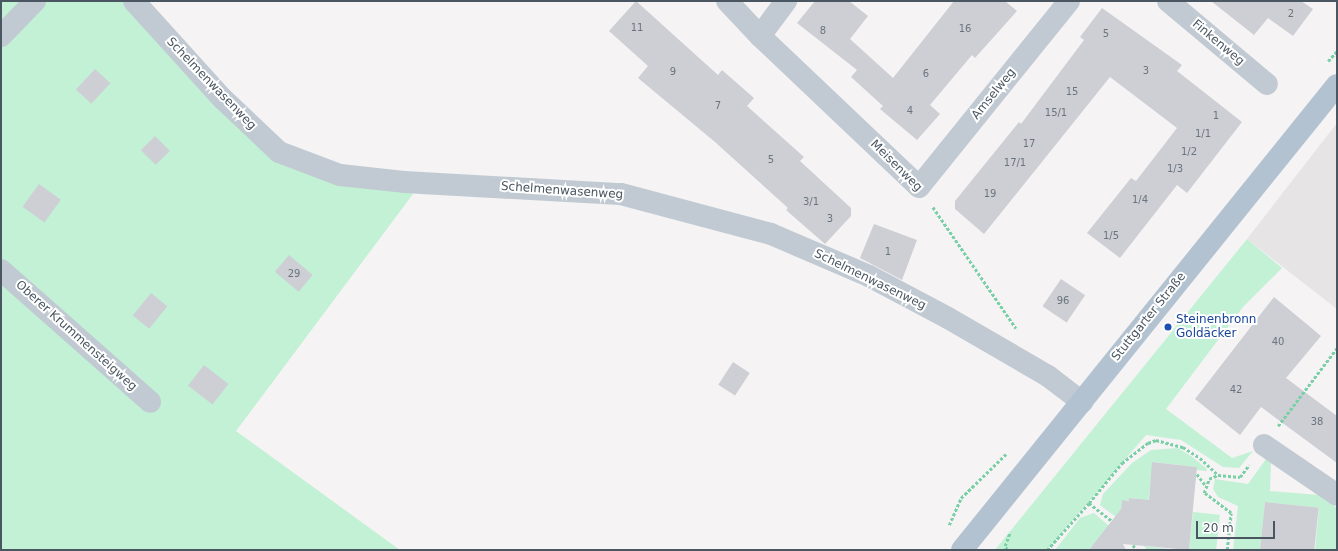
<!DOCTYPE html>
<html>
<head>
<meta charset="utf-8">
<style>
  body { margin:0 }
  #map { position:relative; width:1338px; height:551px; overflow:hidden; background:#f5f3f3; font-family:"DejaVu Sans",sans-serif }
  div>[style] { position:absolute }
  .education>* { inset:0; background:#e6e4e5 }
  .green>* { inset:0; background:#c3f1d5; transform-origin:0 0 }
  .building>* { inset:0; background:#cdcfd5; transform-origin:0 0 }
  .path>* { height:2.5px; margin-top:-1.25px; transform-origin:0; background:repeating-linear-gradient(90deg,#7ad0a6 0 3px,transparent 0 5px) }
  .minor>* { height:22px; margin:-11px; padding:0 11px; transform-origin:11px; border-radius:11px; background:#c1cad2 }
  .major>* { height:22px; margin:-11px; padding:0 11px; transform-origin:11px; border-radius:11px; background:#b3c2d1 }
  .dots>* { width:11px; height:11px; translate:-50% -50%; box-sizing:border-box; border:2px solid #fff; border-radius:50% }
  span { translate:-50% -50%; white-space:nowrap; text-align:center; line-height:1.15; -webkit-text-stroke:4px #fff; paint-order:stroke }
  .number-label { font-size:10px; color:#6b747e }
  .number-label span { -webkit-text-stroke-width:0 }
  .street-label { font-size:12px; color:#4a5661 }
  .transit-label { font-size:12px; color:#164399 }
  .left { translate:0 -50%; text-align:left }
  .frame { position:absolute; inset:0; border:2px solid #4a5661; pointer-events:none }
  .scale { position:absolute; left:1196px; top:521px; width:79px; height:18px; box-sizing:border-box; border:2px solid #4a5661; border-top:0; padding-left:5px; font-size:12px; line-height:14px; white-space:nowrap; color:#4a5661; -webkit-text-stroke:3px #fff; paint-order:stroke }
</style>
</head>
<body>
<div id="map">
  <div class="education">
    <div style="clip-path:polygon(1337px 123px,1337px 309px,1247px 239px)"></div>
  </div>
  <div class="green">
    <div style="clip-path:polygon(1px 1px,127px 1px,236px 124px,413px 194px,236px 431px,400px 550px,1px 550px)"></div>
    <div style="clip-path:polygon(1247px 239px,1282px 268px,1243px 307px,1166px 409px,1232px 458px,1253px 451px,1239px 468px,1223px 467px,1181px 440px,1146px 435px,1047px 550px,995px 550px)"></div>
    <div style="clip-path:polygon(1178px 448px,1191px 456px,1207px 469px,1206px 471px,1197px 470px,1197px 467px,1153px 462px,1147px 512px,1139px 512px,1140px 499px,1130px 498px,1129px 501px,1122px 500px,1121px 512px,1116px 517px,1100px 505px,1103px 494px,1132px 463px,1151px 450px)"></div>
    <div style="clip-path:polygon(1266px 459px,1271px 459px,1270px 491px,1319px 495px,1337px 508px,1337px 550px,1315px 550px,1319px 508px,1265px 502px,1260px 550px,1233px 550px,1238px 506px,1218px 497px,1213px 489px,1215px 479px,1248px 484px)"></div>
    <div style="left:1193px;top:512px;width:27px;height:38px;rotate:6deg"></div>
    <div style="clip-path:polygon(1094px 513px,1109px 526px,1089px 550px,1055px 550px,1080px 518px)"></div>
    <div style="clip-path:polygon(1144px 546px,1179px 550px,1147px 550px)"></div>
  </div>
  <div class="building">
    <div style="clip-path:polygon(636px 1px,718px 75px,722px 70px,754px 98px,747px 106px,804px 157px,800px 161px,851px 208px,851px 216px,825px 244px,786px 210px,788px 208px,715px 142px,638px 78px,648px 66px,609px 31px)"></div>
    <div style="clip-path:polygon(815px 1px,849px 1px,868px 16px,850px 39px,893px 78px,954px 1px,1005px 1px,1017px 11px,975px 58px,972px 55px,930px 105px,940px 114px,917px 140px,880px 109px,883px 106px,851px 77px,857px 70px,797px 23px)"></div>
    <div style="clip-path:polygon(1211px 1px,1301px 1px,1313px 9px,1293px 36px,1268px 18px,1254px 35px)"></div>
    <div style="clip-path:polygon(1102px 8px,1182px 65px,1177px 71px,1242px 122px,1187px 193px,1177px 185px,1120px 258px,1087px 233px,1131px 178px,1136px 181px,1177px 128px,1110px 77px,984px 234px,955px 209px,955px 201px,1019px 122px,1021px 124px,1084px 40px,1080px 37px)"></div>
    <div style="left:95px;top:69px;width:21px;height:28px;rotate:43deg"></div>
    <div style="left:155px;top:136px;width:21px;height:20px;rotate:45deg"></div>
    <div style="left:39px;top:184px;width:27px;height:28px;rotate:36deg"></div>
    <div style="clip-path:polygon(874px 224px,917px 240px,902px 280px,860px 258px)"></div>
    <div style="left:289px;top:255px;width:31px;height:22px;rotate:40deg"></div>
    <div style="left:1061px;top:279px;width:29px;height:33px;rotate:34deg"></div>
    <div style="left:151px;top:293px;width:21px;height:29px;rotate:39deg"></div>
    <div style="clip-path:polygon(1274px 297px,1321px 336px,1286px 378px,1337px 416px,1337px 463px,1261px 407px,1240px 435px,1195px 399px)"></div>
    <div style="left:733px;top:362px;width:20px;height:27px;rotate:33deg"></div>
    <div style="left:204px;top:365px;width:31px;height:26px;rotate:38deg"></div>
    <div style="clip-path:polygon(1152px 462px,1197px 467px,1189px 550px,1123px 544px,1126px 550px,1089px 550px,1121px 509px,1122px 500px,1129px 501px,1129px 498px,1149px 500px)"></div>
    <div style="left:1265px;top:502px;width:54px;height:48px;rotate:6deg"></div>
  </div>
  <div class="path">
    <div style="left:1328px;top:61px;width:13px;rotate:-48deg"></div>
    <div style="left:933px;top:207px;width:147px;rotate:55.6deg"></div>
    <div style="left:1278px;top:426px;width:98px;rotate:-52.9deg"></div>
    <div style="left:1197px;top:474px;width:15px;rotate:53deg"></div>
    <div style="left:1089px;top:503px;width:52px;rotate:-50.5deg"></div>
    <div style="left:1122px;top:463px;width:33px;rotate:-38deg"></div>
    <div style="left:1148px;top:443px;width:9px;rotate:-21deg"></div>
    <div style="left:1156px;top:440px;width:28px;rotate:15deg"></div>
    <div style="left:1183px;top:447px;width:20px;rotate:33deg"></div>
    <div style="left:1200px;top:458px;width:25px;rotate:43deg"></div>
    <div style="left:949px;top:525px;width:30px;rotate:-66deg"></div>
    <div style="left:961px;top:498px;width:63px;rotate:-44.4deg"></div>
    <div style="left:1133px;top:545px;width:6px;rotate:51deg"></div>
    <div style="left:1007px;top:550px;width:4px;rotate:-117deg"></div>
    <div style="left:1005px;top:546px;width:15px;rotate:-70deg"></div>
    <div style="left:1047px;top:550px;width:63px;rotate:-48.2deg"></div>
    <div style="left:1089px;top:503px;width:29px;rotate:38deg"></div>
    <div style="left:1227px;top:550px;width:37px;rotate:-84deg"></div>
    <div style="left:1231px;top:513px;width:34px;rotate:-143deg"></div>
    <div style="left:1204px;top:493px;width:15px;rotate:-70deg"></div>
    <div style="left:1209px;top:479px;width:10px;rotate:-24deg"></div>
    <div style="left:1218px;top:475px;width:22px;rotate:5deg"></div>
    <div style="left:1240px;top:477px;width:15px;rotate:-53deg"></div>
  </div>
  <div class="minor">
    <div style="left:134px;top:1px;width:132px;rotate:47.8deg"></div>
    <div style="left:223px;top:99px;width:77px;rotate:43.4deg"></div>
    <div style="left:279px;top:152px;width:65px;rotate:20.7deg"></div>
    <div style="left:340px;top:175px;width:64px;rotate:6.2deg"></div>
    <div style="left:404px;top:182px;width:217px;rotate:3.2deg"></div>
    <div style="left:621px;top:194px;width:155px;rotate:14.9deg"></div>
    <div style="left:771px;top:234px;width:107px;rotate:23.2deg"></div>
    <div style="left:869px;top:276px;width:89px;rotate:28deg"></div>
    <div style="left:948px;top:318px;width:116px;rotate:30.1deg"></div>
    <div style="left:1048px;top:376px;width:43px;rotate:37.4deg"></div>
    <div style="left:727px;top:1px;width:48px;rotate:46.7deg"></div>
    <div style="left:760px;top:36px;width:219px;rotate:43.5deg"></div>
    <div style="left:919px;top:187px;width:239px;rotate:-51.1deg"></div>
    <div style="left:1168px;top:1px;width:129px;rotate:40deg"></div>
    <div style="left:1px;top:36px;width:49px;rotate:-45.8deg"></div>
    <div style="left:760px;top:36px;width:44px;rotate:-53.4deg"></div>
    <div style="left:1px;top:270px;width:199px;rotate:41.5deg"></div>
    <div style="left:1264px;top:445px;width:88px;rotate:34.4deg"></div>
  </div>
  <div class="major">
    <div style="left:962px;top:550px;width:597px;rotate:-51.12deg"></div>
  </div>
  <div class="dots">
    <div style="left:1168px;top:327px;background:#1a4fb4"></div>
  </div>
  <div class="number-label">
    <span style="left:1291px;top:14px">2</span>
    <span style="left:637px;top:28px">11</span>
    <span style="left:965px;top:29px">16</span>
    <span style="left:823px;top:31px">8</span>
    <span style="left:1106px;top:34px">5</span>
    <span style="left:1146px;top:71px">3</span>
    <span style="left:673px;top:72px">9</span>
    <span style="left:926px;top:74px">6</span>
    <span style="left:1072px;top:92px">15</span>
    <span style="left:718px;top:106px">7</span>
    <span style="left:910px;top:111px">4</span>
    <span style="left:1056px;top:113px">15/1</span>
    <span style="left:1216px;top:116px">1</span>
    <span style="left:1203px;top:134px">1/1</span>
    <span style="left:1029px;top:144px">17</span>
    <span style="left:1189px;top:152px">1/2</span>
    <span style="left:771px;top:160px">5</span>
    <span style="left:1015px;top:163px">17/1</span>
    <span style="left:1175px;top:169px">1/3</span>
    <span style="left:990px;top:194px">19</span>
    <span style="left:1140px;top:200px">1/4</span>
    <span style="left:811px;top:202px">3/1</span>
    <span style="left:830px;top:219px">3</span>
    <span style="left:1111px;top:236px">1/5</span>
    <span style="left:888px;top:252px">1</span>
    <span style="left:294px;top:274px">29</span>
    <span style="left:1063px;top:301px">96</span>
    <span style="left:1278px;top:342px">40</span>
    <span style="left:1236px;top:390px">42</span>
    <span style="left:1317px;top:422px">38</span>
  </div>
  <div class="street-label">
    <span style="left:1218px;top:43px;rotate:40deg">Finkenweg</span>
    <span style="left:211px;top:84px;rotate:46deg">Schelmenwasenweg</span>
    <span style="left:994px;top:94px;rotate:-51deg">Amselweg</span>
    <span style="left:896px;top:166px;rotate:45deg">Meisenweg</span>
    <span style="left:562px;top:191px;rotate:4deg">Schelmenwasenweg</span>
    <span style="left:870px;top:280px;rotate:26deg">Schelmenwasenweg</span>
    <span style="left:1149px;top:317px;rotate:-51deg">Stuttgarter Straße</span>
    <span style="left:76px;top:336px;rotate:42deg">Oberer Krummensteigweg</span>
  </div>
  <div class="transit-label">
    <span class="left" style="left:1176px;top:327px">Steinenbronn<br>Goldäcker</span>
  </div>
  <div class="frame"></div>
  <div class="scale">20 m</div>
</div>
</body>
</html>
